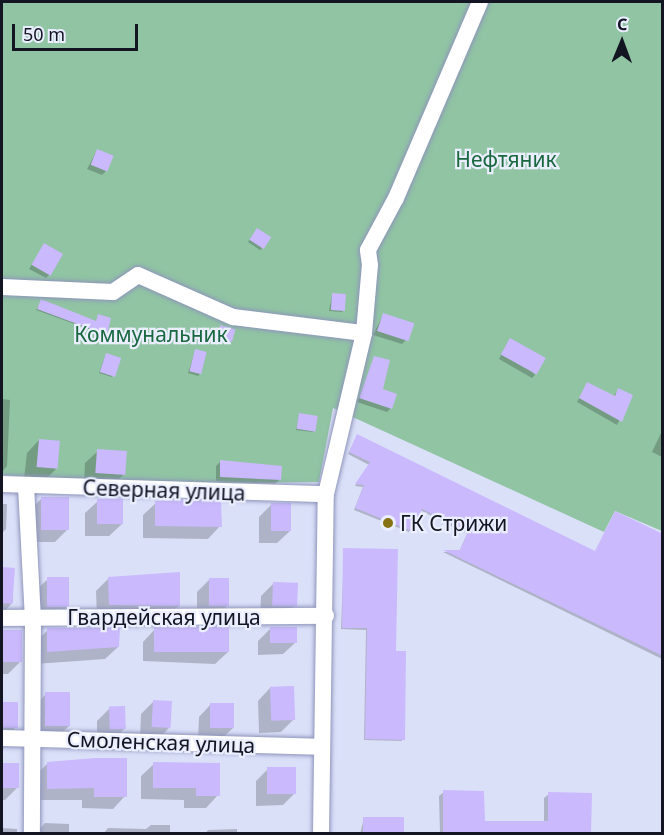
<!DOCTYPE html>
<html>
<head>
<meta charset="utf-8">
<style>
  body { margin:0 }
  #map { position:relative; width:664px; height:835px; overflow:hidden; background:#dbe0f9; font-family:"Noto Sans",sans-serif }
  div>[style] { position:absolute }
  .green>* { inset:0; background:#90c4a3 }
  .shadow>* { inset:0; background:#0003 }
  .building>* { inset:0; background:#cab9fc; transform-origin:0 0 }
  .roads { filter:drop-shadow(0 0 2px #8e95bb) drop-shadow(0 0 2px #8e95bb) }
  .street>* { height:16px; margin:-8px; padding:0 8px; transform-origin:8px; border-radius:8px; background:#fff }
  .dots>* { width:16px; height:16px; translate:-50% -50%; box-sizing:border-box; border:3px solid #eaeeff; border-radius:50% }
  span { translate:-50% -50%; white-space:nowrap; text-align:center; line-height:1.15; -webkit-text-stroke:4.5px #eaeeff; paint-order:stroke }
  .park-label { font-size:21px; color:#19683f }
  .street-label { font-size:21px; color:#131523 }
  .poi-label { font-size:21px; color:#131523 }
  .left { translate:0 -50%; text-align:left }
  .frame { position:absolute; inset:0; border:3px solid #131523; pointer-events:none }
  .north { position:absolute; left:592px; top:12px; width:60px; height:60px; -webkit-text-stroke:4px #eaeeff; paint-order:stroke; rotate:1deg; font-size:16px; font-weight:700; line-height:24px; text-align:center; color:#131523 }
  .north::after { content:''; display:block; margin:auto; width:21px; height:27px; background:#131523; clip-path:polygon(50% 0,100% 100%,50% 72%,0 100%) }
  .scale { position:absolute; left:12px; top:24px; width:126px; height:27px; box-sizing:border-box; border:3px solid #131523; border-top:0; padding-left:8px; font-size:18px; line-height:21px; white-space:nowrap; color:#131523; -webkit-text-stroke:4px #eaeeff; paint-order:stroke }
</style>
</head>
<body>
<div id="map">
  <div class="green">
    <div style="clip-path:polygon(2px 2px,662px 2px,662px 531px,615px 511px,604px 532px,333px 408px,319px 482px,140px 484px,2px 475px)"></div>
  </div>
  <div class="shadow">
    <div style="clip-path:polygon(97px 150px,106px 171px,102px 175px,87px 169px)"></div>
    <div style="clip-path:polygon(256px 231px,262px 249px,260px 250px,248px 242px)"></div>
    <div style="clip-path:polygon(44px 245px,50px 274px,46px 278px,29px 269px)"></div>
    <div style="clip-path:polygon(332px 295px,344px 310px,342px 312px,329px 311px)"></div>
    <div style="clip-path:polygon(40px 303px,96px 322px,109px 319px,105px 335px,36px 310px)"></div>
    <div style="clip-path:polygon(383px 315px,406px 340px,402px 344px,373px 335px)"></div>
    <div style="clip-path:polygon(220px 326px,231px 341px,229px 342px,216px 339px)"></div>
    <div style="clip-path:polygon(507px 344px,535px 375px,532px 378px,499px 359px)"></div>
    <div style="clip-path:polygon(195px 351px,200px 374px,198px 376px,188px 373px)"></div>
    <div style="clip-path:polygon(105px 356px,119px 359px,112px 377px,99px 373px)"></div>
    <div style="clip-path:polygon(374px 358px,381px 390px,391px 408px,387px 412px,357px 402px)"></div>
    <div style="clip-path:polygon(588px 384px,613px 397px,618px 390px,631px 396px,617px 425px,577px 402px)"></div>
    <div style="clip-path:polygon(2px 399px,10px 400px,7px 466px,2px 472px)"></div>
    <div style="clip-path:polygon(299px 415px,314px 430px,313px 432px,296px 430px)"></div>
    <div style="clip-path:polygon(662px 431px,662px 457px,652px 452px)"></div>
    <div style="clip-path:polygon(356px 438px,662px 586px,662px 659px,443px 552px,459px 552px,467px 534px,420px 510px,409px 532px,354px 510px,363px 487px,355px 486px,369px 465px,348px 454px)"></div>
    <div style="clip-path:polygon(39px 440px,56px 469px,44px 481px,24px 479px,27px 453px)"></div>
    <div style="clip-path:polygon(98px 451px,124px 474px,112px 486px,84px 485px,85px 463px)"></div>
    <div style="clip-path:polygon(220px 462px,280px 479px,275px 484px,216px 481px,216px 466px)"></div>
    <div style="clip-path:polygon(41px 499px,68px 529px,55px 542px,29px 542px,29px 511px)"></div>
    <div style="clip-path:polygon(98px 501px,122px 524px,109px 536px,85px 536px,85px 513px)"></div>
    <div style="clip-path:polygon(156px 503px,220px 526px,208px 539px,143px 538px,143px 515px)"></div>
    <div style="clip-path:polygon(2px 504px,7px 504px,6px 529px,2px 533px)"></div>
    <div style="clip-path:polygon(272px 504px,290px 531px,277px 543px,259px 543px,259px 517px)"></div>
    <div style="clip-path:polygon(344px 550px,395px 653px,402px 741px,364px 740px,366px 630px,341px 629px)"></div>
    <div style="clip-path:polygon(2px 569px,13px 569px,13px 602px,2px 614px)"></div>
    <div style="clip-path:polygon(109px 578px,179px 606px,166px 618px,97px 617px,96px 591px)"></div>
    <div style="clip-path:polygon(48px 579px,68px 606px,55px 619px,36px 619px,35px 591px)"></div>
    <div style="clip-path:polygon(210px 579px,228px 605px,215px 618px,197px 618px,197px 592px)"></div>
    <div style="clip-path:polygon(273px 584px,295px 605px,283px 618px,260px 618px,261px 596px)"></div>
    <div style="clip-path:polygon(271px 628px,296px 642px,283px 654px,258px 655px,258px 641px)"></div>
    <div style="clip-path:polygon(155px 629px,228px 652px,215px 664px,143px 661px,143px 642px)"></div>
    <div style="clip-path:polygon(48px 630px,118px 647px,105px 659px,35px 664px,35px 642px)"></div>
    <div style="clip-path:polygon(2px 632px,20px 632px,20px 662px,8px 674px,2px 674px)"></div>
    <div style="clip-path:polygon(270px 688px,293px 720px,281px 732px,259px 733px,258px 701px)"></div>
    <div style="clip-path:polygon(46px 694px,69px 726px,56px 738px,34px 739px,34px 707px)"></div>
    <div style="clip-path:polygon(153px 702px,170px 727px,157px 740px,140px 739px,141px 714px)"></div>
    <div style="clip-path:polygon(2px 703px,16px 703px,16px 727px,4px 740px)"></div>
    <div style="clip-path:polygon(211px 704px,233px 728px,220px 740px,198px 740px,199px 717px)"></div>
    <div style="clip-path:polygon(110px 708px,124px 729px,112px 741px,97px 741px,97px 721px)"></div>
    <div style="clip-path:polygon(48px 763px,125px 796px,113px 809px,82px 808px,82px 800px,35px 800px,35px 776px)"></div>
    <div style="clip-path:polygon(154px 764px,218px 795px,206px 808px,184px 808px,184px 800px,141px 799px,141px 776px)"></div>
    <div style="clip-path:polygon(2px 765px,18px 765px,17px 788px,5px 800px,2px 800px)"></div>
    <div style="clip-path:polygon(268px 769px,295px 793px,283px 805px,256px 806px,256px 781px)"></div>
    <div style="clip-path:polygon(444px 792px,484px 822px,544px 822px,544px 798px,549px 794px,590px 834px,440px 834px,439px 796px)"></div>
    <div style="clip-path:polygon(364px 818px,402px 834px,360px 834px)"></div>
    <div style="clip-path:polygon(45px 823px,69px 824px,69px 834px,35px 834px)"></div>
    <div style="clip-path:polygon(151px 825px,170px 825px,170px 834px,103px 834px,108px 828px,146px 829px)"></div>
    <div style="clip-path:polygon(2px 828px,17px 829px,17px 834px,2px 834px)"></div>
    <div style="clip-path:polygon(237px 829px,237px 834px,205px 834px,208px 830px)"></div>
  </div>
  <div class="building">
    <div style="left:97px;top:149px;width:18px;height:17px;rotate:22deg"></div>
    <div style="left:257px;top:228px;width:17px;height:14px;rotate:33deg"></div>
    <div style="left:44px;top:243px;width:22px;height:25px;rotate:30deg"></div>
    <div style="left:332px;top:293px;width:14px;height:17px;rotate:4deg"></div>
    <div style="clip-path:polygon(41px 299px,96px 321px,98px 314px,111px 318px,107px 335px,37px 309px)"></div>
    <div style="left:383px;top:313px;width:33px;height:19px;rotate:18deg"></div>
    <div style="left:220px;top:325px;width:16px;height:13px;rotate:15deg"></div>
    <div style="left:510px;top:338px;width:41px;height:19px;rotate:29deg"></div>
    <div style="left:195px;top:349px;width:12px;height:23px;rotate:14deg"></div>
    <div style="left:106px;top:353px;width:16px;height:20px;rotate:18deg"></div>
    <div style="clip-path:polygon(374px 356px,390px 360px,383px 389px,397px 394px,392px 409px,359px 398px)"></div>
    <div style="clip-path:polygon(587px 382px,615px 396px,618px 388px,633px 395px,622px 422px,579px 398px)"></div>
    <div style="left:299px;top:413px;width:19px;height:16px;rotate:9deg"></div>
    <div style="clip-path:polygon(357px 434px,595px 551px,615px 511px,663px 534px,663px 656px,443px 550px,460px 550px,468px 532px,422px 509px,412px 531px,355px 508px,364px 485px,355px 484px,370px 462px,349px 452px)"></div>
    <div style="left:39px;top:439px;width:21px;height:28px;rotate:5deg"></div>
    <div style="left:97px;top:449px;width:30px;height:24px;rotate:4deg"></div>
    <div style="clip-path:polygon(220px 460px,282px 466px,281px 480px,220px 477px)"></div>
    <div style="left:41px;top:497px;width:28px;height:33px"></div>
    <div style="left:97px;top:499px;width:26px;height:25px"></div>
    <div style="clip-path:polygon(194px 500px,221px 501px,222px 527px,155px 526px,155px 501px)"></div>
    <div style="left:271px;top:503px;width:20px;height:28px"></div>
    <div style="clip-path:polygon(343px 548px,398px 549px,396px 651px,406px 651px,405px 740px,365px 739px,367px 628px,342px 628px)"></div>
    <div style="left:2px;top:567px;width:13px;height:36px;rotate:4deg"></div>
    <div style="clip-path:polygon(180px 572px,180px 606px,109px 605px,108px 577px)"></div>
    <div style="left:47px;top:577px;width:22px;height:30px"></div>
    <div style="left:209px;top:578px;width:20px;height:28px"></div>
    <div style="left:273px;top:582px;width:25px;height:24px;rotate:2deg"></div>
    <div style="left:229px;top:627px;width:25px;height:75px;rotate:90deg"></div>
    <div style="left:270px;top:627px;width:27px;height:16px"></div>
    <div style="clip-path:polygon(47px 628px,120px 628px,119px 647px,47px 652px)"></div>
    <div style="left:2px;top:630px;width:20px;height:32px"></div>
    <div style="left:294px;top:686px;width:34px;height:24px;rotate:88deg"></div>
    <div style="left:70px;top:692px;width:34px;height:25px;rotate:90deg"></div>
    <div style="left:153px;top:700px;width:19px;height:27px;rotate:3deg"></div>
    <div style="left:2px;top:702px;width:16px;height:26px"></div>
    <div style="left:210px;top:703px;width:24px;height:25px"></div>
    <div style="left:125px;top:706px;width:23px;height:16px;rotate:88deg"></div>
    <div style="clip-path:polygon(95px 758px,127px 758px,127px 797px,94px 797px,94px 788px,47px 789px,47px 762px)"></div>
    <div style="clip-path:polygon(153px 762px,220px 763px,220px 796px,196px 796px,196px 788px,153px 788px)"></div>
    <div style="left:2px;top:763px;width:17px;height:25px"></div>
    <div style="left:267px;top:767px;width:29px;height:27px"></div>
    <div style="clip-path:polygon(443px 790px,484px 791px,485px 821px,548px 821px,548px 792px,592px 793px,591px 834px,443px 834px)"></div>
    <div style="left:363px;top:817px;width:41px;height:17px"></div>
  </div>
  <div class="roads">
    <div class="street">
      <div style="left:2px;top:287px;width:111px;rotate:2.6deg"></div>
      <div style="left:113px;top:292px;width:30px;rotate:-34deg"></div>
      <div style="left:138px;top:275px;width:104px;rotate:23.9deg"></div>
      <div style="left:233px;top:317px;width:132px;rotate:7deg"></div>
      <div style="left:2px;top:484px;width:324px;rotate:1.8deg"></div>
      <div style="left:26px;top:486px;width:132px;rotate:87deg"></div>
      <div style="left:33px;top:618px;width:216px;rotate:90.3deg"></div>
      <div style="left:2px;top:618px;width:324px;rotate:-0.4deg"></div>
      <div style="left:2px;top:738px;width:318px;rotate:1.6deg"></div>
      <div style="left:321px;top:834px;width:340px;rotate:-89.2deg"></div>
      <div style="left:326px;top:494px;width:165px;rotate:-76.7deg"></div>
      <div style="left:364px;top:333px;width:68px;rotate:-85deg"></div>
      <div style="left:370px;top:265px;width:15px;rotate:-98deg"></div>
      <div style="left:368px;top:250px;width:59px;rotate:-61.7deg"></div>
      <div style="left:396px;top:198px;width:213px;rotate:-66.8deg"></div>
    </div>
  </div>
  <div class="dots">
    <div style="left:388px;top:523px;background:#877315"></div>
  </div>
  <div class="park-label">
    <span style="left:506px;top:159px">Нефтяник</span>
    <span style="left:151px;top:334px">Коммунальник</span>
  </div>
  <div class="street-label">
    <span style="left:164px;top:490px;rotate:2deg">Северная улица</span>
    <span style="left:164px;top:617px">Гвардейская улица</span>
    <span style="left:161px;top:742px;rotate:2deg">Смоленская улица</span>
  </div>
  <div class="poi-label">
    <span class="left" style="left:400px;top:523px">ГК Стрижи</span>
  </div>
  <div class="frame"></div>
  <div class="north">С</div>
  <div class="scale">50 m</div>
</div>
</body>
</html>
